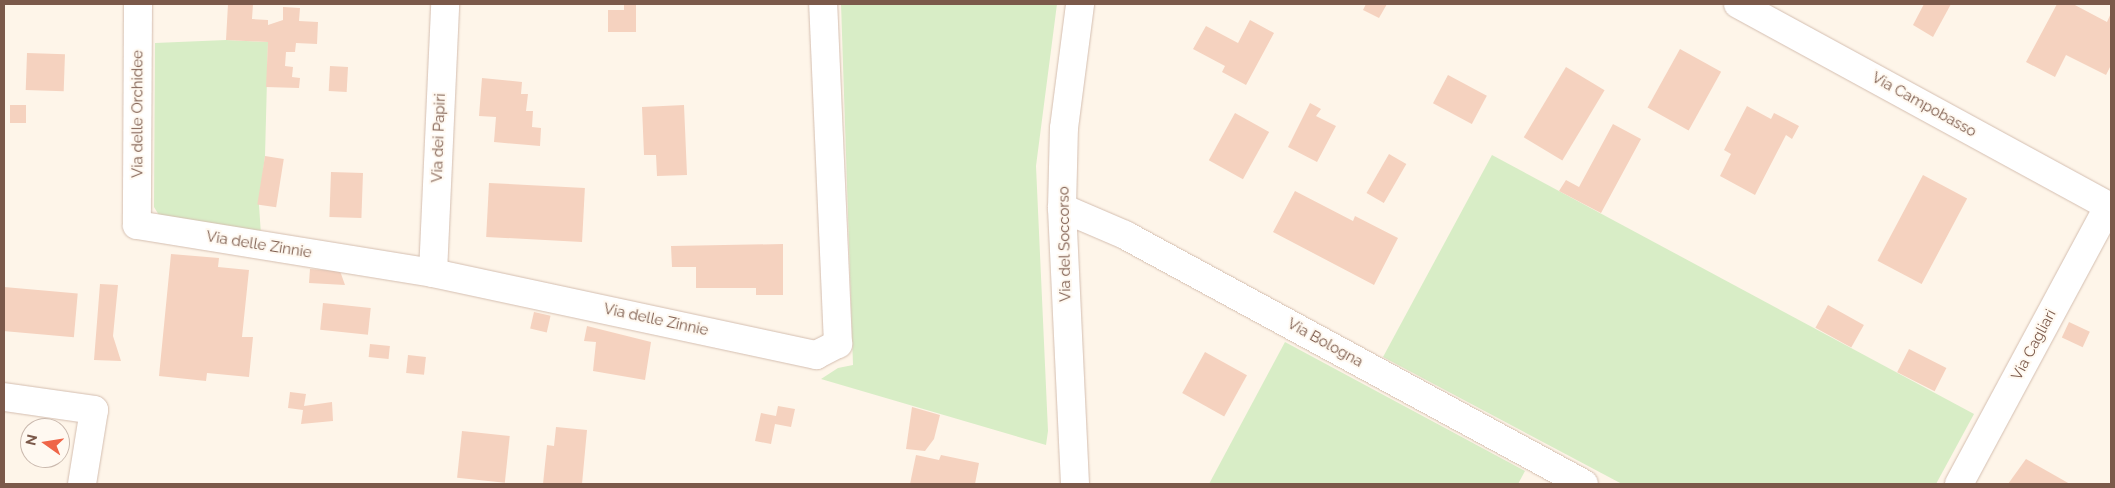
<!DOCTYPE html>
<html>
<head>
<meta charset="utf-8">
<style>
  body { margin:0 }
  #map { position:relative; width:2115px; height:488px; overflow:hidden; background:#fef5e9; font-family:Raleway,sans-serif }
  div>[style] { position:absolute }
  .green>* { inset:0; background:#d8edc6 }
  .building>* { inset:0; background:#f5d2bf; transform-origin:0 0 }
  .roads { filter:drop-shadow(0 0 1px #d4beb0) drop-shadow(0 0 1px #d4beb0) }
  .street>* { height:28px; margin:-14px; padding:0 14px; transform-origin:14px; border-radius:14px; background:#fff }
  span { translate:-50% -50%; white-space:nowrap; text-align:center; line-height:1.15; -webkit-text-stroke:4px #fff9f1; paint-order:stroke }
  .street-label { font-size:15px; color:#7b594a }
  .frame { position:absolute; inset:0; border:5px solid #7b594a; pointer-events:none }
  .north { position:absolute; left:20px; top:418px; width:50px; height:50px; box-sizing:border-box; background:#fff9f1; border:1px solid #cab9ae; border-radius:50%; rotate:283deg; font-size:14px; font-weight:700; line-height:20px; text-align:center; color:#7b594a }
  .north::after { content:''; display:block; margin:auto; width:18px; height:22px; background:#ef6548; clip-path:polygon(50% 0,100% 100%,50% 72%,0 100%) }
</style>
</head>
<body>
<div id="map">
  <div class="green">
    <div style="clip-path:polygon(841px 4px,1057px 4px,1036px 166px,1048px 431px,1046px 445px,821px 379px,838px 368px,853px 365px)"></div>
    <div style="clip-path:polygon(226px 40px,268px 42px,265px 156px,259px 205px,261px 235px,162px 220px,154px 207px,155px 43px)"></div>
    <div style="clip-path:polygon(1492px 155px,1974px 414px,1936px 484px,1622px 484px,1383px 357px)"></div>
    <div style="clip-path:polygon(1285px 342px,1525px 471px,1518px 484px,1209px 484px)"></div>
  </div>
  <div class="building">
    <div style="clip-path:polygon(228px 4px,253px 4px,252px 19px,268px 20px,268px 25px,283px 20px,283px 7px,300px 8px,299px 21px,318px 22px,317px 44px,296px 43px,295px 52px,286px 52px,285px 66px,293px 67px,292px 77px,300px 78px,299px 88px,266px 87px,268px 42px,226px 40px)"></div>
    <div style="clip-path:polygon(624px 4px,636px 4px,636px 32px,608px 32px,608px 10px,624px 10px)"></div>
    <div style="clip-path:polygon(1366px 4px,1387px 4px,1379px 18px,1363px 10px)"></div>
    <div style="clip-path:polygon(1924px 4px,1951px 4px,1933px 37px,1913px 25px)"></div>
    <div style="clip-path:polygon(2057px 4px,2073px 4px,2107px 22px,2111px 13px,2111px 65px,2106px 75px,2066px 55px,2055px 77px,2026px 62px)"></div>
    <div style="clip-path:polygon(1250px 20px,1274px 33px,1246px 85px,1222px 72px,1225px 66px,1193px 49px,1206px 26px,1238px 43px)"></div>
    <div style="left:1680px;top:49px;width:47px;height:67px;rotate:29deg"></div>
    <div style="left:27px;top:53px;width:38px;height:37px;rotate:2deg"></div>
    <div style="left:330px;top:66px;width:18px;height:25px;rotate:3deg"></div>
    <div style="left:1566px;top:67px;width:45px;height:82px;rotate:31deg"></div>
    <div style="left:1448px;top:75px;width:44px;height:32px;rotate:28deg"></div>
    <div style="clip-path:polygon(482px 78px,522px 82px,521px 94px,528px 94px,526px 111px,533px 111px,532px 127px,541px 128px,540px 146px,494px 142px,496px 117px,479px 116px)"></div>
    <div style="clip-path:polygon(1310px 103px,1321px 109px,1316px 116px,1336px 126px,1317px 162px,1288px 147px)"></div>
    <div style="left:10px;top:105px;width:16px;height:18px"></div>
    <div style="clip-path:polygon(684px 105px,687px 175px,657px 176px,656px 155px,644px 155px,642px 107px)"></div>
    <div style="clip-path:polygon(1747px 106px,1771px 119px,1774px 113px,1799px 126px,1792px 139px,1786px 135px,1755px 195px,1720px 176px,1731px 154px,1724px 150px)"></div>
    <div style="left:1235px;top:113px;width:39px;height:54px;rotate:29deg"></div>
    <div style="clip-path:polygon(1613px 124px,1641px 139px,1601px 213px,1559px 191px,1566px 180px,1579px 187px)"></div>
    <div style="left:1389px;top:154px;width:20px;height:45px;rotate:30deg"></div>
    <div style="left:265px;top:156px;width:19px;height:49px;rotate:9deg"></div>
    <div style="left:331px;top:172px;width:32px;height:45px;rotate:2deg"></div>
    <div style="left:1923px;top:175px;width:50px;height:97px;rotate:28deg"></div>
    <div style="left:489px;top:183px;width:96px;height:54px;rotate:3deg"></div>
    <div style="clip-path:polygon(1295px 191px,1353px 221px,1355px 216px,1398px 238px,1374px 285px,1273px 232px)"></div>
    <div style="clip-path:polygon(783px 244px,783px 295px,756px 295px,756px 288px,696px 288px,696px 267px,672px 267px,671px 246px)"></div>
    <div style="clip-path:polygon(171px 254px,219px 258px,218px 267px,249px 270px,242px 337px,253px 337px,249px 377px,207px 373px,206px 381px,159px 376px)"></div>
    <div style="clip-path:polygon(310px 269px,340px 271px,345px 285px,309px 283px)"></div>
    <div style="clip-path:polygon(100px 284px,118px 285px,113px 336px,121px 361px,94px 360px)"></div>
    <div style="left:4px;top:287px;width:74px;height:44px;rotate:5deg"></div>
    <div style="left:323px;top:303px;width:48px;height:27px;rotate:6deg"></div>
    <div style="left:1828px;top:305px;width:41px;height:26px;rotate:29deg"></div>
    <div style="left:534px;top:312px;width:17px;height:17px;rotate:13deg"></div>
    <div style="left:2069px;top:322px;width:23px;height:17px;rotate:25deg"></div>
    <div style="clip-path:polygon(587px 326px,651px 342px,645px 380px,593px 371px,596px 342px,584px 341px)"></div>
    <div style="left:370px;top:344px;width:20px;height:13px;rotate:6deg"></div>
    <div style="left:1909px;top:349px;width:42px;height:26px;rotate:27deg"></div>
    <div style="left:1205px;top:352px;width:48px;height:47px;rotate:29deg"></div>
    <div style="left:408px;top:355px;width:18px;height:18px;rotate:6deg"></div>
    <div style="clip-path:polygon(290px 392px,306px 394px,304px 406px,332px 402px,333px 421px,301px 424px,303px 410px,288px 408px)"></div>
    <div style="clip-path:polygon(778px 406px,795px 409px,791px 427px,775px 424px,771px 444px,755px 441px,761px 413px,776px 416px)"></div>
    <div style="clip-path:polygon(912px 407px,940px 415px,934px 439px,925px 451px,906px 449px)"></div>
    <div style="clip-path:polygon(556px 427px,587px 430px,582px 484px,543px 484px,547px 445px,554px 446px)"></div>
    <div style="left:462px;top:431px;width:48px;height:47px;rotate:6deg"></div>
    <div style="clip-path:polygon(916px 455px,939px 460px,941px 455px,979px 463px,975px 484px,910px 484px)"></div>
    <div style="clip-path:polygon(2026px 459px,2070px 484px,2008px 484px)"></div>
  </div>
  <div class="roads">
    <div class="street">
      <div style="left:138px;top:4px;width:221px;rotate:90.3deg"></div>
      <div style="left:137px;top:225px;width:300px;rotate:9.2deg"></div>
      <div style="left:433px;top:273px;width:392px;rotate:12.1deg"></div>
      <div style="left:816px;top:355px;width:25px;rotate:-27deg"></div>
      <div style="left:838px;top:344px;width:340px;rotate:-92.5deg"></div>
      <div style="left:1738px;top:4px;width:425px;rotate:28.6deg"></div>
      <div style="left:1062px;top:208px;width:69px;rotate:23.2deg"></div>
      <div style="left:1125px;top:235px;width:522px;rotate:28.48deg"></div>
      <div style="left:433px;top:273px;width:269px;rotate:-87.4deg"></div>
      <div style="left:4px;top:397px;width:91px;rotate:8.2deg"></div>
      <div style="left:94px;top:410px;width:75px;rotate:99.2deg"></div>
      <div style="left:1075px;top:484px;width:276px;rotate:-92.7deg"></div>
      <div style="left:1062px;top:208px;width:80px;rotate:-88.6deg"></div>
      <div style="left:1064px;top:128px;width:125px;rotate:-82.6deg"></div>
      <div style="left:1959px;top:484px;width:316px;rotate:-61.7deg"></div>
    </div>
  </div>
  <div class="street-label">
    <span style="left:1924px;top:105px;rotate:29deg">Via Campobasso</span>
    <span style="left:138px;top:114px;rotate:-90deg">Via delle Orchidee</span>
    <span style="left:439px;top:138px;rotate:-88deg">Via dei Papiri</span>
    <span style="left:1065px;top:244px;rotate:-91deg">Via del Soccorso</span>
    <span style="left:259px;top:245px;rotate:9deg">Via delle Zinnie</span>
    <span style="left:656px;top:320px;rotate:12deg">Via delle Zinnie</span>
    <span style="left:1325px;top:343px;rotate:29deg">Via Bologna</span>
    <span style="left:2034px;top:345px;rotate:-62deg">Via Cagliari</span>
  </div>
  <div class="frame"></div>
  <div class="north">N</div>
</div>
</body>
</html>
